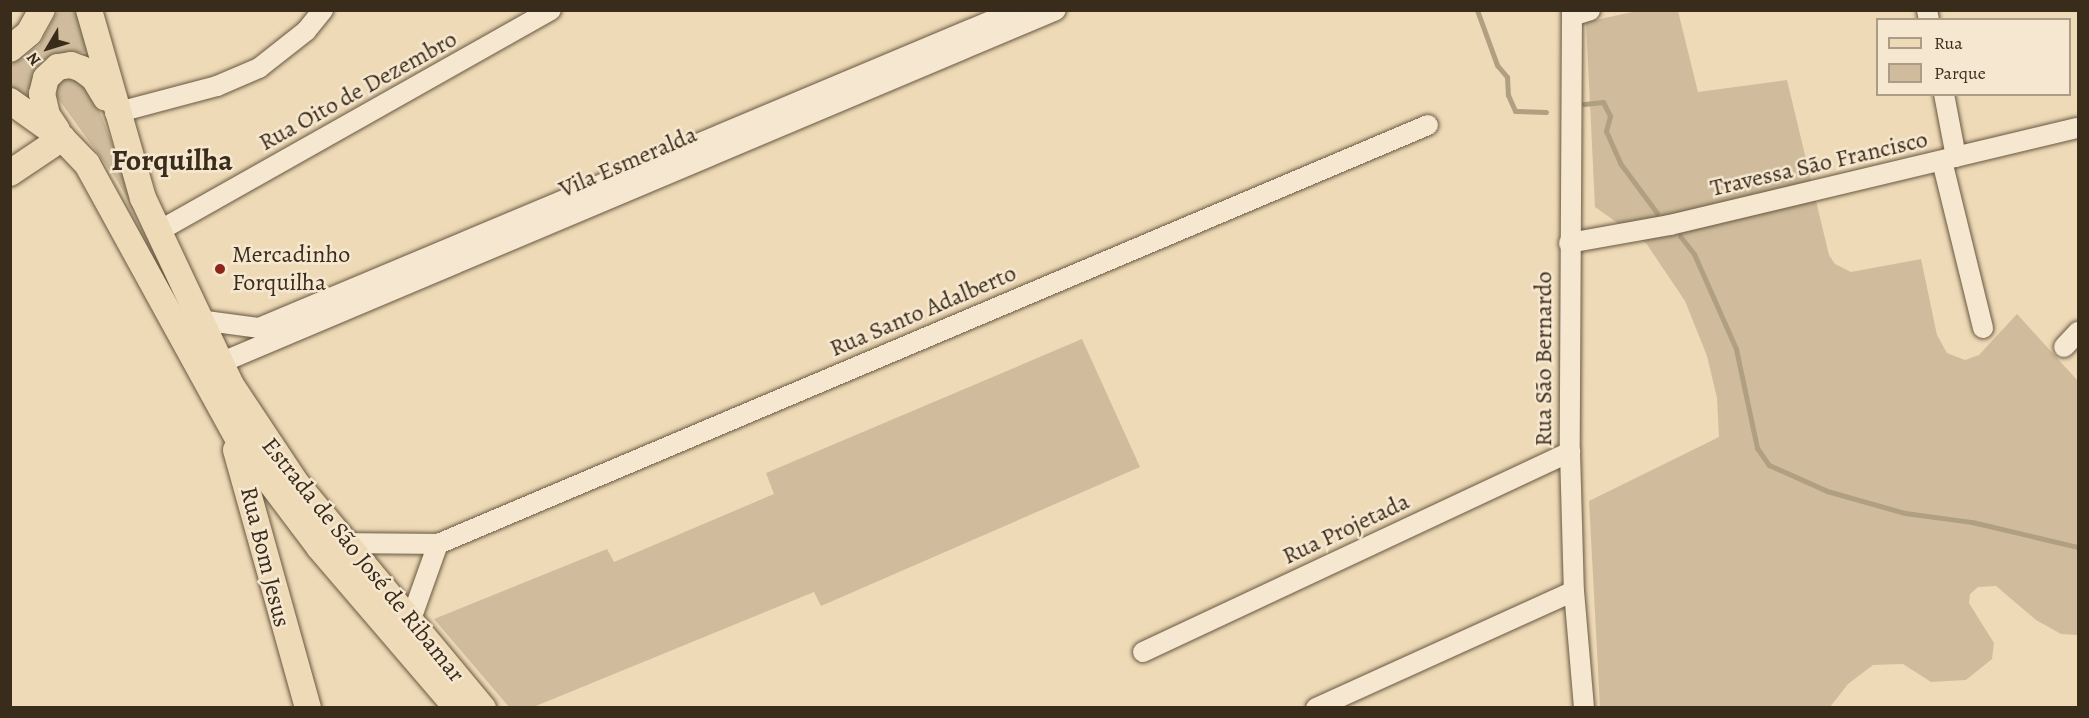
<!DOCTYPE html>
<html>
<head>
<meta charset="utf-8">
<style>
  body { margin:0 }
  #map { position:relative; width:2089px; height:718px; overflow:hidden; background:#efdab7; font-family:Alegreya,serif }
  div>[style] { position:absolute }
  .green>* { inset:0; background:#d0bc9c }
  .stream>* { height:5px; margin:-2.5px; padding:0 2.5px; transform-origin:2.5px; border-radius:2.5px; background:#b19f82 }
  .roads { filter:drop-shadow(0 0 2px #675841) drop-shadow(0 0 2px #675841) }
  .minor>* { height:20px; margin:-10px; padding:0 10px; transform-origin:10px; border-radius:10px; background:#f5e7d0 }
  .major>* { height:26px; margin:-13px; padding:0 13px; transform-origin:13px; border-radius:13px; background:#efdab7 }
  .dots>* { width:16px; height:16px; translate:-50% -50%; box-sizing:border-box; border:3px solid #f5e7d0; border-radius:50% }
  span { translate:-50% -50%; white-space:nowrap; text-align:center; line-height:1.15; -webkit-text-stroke:5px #f5e7d0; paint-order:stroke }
  .street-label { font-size:24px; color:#3a2c1a }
  .poi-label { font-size:24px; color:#3a2c1a }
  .left { translate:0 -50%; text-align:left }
  .district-label { font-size:30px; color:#3a2c1a; font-weight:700 }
  .frame { position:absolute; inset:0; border:12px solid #3a2c1a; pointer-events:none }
  .legend { position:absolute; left:1876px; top:18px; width:195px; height:78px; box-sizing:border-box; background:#f5e7d0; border:2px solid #aa9c87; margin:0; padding:8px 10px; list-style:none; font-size:18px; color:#3a2c1a }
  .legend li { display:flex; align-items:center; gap:12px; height:30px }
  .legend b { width:30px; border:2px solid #aa9c87 }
  .north { position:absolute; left:18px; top:18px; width:60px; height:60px; -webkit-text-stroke:4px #f5e7d0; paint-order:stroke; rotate:232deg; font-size:16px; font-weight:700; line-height:24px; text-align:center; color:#3a2c1a }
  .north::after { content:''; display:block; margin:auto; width:21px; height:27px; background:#3a2c1a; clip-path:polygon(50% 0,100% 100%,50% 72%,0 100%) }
</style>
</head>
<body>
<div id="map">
  <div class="green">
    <div style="clip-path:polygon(58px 11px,81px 11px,91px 51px,62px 54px,37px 73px,25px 98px,11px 88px,11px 64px,39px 46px)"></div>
    <div style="clip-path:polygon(1637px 11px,1678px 11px,1698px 92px,1787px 80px,1829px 255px,1835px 264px,1851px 272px,1921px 259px,1937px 335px,1947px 353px,1965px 360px,1979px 355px,2017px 314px,2078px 381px,2078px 635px,2061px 634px,2036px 620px,1996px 586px,1978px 587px,1970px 594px,1969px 603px,1994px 643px,1992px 659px,1966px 680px,1931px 682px,1903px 664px,1873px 665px,1848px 684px,1830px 707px,1600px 707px,1589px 501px,1719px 437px,1717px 398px,1707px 356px,1685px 301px,1646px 243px,1595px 207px,1586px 22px)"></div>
    <div style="clip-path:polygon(68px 76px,78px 78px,99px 110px,153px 246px,117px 180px,57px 97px,57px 85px)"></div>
    <div style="clip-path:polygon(1082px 339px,1140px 467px,821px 606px,814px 592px,531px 708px,509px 707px,434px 619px,607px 549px,614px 562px,774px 494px,766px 473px)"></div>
  </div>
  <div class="stream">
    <div style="left:1477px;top:10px;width:59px;rotate:70deg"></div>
    <div style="left:1497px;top:65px;width:16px;rotate:50deg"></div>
    <div style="left:1507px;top:77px;width:18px;rotate:87deg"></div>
    <div style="left:1508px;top:95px;width:17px;rotate:66deg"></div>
    <div style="left:1515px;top:111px;width:31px;rotate:2deg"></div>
    <div style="left:1584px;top:104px;width:19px;rotate:-6deg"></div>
    <div style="left:1603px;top:102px;width:16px;rotate:63deg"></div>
    <div style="left:1610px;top:116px;width:16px;rotate:105deg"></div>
    <div style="left:1606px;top:131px;width:35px;rotate:66deg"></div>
    <div style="left:1620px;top:163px;width:62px;rotate:53.5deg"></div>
    <div style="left:1680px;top:236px;width:23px;rotate:52deg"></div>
    <div style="left:1694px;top:254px;width:104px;rotate:66.1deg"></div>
    <div style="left:1736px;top:349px;width:101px;rotate:78deg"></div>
    <div style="left:1757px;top:448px;width:21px;rotate:55deg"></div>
    <div style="left:1769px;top:465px;width:64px;rotate:24.1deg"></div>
    <div style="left:1827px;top:491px;width:81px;rotate:15.8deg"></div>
    <div style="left:1905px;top:513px;width:68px;rotate:7.7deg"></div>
    <div style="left:1972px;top:522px;width:109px;rotate:13.3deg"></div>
  </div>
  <div class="roads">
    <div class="minor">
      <div style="left:1572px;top:10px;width:442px;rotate:90.3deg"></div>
      <div style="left:1570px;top:452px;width:139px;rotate:88.4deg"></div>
      <div style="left:1574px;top:591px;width:117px;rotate:85.1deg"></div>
      <div style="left:1927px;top:10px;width:10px;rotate:79deg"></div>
      <div style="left:1572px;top:16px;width:19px;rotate:-18deg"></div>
      <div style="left:1944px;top:94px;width:64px;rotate:79.2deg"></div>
      <div style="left:115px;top:113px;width:106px;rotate:-14.8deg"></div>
      <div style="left:217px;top:86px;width:46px;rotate:-23.2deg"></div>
      <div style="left:259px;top:68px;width:60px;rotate:-38.2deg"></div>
      <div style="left:306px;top:31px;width:27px;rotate:-51deg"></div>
      <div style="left:1942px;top:161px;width:172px;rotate:76.2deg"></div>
      <div style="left:157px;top:232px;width:452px;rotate:-29.4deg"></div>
      <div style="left:1569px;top:243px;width:103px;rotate:-10.1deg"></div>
      <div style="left:1670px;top:225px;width:419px;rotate:-13.4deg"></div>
      <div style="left:199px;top:320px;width:61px;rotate:7.6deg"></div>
      <div style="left:259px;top:328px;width:822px;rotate:-22.76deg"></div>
      <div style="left:2064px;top:347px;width:21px;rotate:-47deg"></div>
      <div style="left:220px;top:363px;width:907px;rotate:-22.89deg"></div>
      <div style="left:342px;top:543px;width:96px;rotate:0.6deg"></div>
      <div style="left:438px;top:544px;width:1075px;rotate:-22.94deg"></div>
      <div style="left:410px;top:622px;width:83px;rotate:-70.3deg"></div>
      <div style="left:1143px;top:652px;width:472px;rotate:-25.1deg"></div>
      <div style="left:1316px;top:708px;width:283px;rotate:-24.4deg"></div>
    </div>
    <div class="major">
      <div style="left:89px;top:10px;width:196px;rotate:74deg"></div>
      <div style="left:143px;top:198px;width:207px;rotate:64.8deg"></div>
      <div style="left:231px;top:385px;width:118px;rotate:56.4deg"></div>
      <div style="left:296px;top:483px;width:293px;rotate:50.3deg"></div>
      <div style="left:10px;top:49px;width:25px;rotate:-40deg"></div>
      <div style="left:29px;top:33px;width:26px;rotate:-61deg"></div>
      <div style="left:10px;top:101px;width:64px;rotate:35.4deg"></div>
      <div style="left:62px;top:138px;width:36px;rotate:46deg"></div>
      <div style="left:87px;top:164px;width:317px;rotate:61.2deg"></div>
      <div style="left:240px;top:442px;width:131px;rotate:53deg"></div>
      <div style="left:319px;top:547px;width:212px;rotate:49.4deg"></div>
      <div style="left:57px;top:130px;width:18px;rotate:-124deg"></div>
      <div style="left:47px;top:115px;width:22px;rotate:-103deg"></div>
      <div style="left:42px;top:94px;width:16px;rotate:-76deg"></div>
      <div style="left:46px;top:78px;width:16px;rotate:-43deg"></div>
      <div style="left:58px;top:67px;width:13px;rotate:-9deg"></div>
      <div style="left:71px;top:65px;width:12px;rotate:20deg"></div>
      <div style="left:82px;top:69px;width:15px;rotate:37deg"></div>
      <div style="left:94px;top:78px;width:23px;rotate:59deg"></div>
      <div style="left:10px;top:173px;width:63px;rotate:-33.9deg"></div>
      <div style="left:236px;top:450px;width:268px;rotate:74.4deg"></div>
    </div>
  </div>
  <div class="dots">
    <div style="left:220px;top:269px;background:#8f2418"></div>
  </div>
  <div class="street-label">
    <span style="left:358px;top:91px;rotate:-29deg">Rua Oito de Dezembro</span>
    <span style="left:628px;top:162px;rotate:-23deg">Vila Esmeralda</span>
    <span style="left:1819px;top:164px;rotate:-13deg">Travessa São Francisco</span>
    <span style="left:923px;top:311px;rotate:-23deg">Rua Santo Adalberto</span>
    <span style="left:1544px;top:359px;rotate:-90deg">Rua São Bernardo</span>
    <span style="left:1346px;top:529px;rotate:-25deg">Rua Projetada</span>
    <span style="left:265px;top:557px;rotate:76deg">Rua Bom Jesus</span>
    <span style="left:363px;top:560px;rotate:51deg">Estrada de São José de Ribamar</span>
  </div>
  <div class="poi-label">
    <span class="left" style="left:232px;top:269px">Mercadinho<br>Forquilha</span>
  </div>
  <div class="district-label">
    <span style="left:172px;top:160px">Forquilha</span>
  </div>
  <div class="frame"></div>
  <ul class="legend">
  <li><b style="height:8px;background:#efdab7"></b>Rua</li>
  <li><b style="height:16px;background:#d0bc9c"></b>Parque</li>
  </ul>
  <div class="north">N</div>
</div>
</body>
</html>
